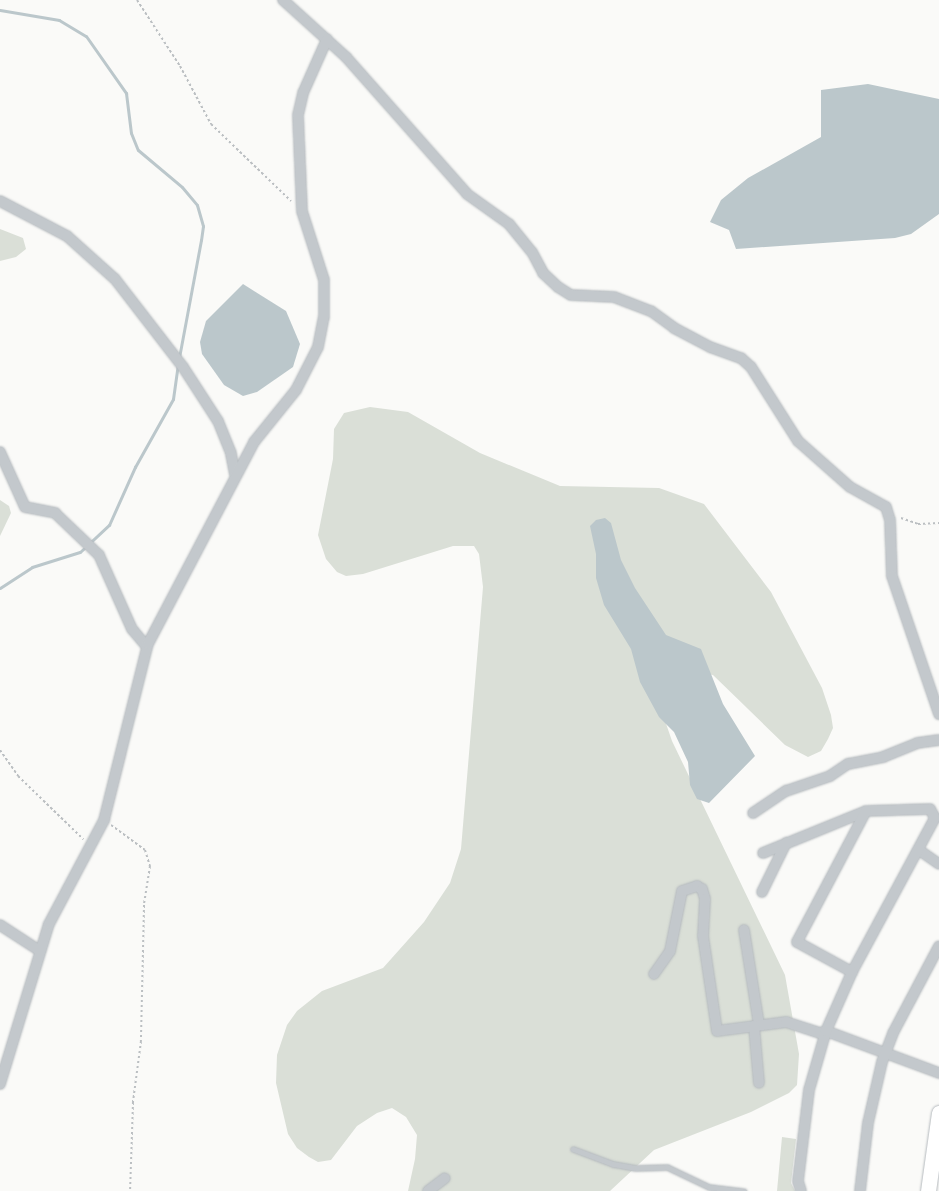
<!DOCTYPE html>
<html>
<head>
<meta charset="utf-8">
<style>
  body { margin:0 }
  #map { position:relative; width:939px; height:1191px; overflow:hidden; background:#fafaf8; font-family:"Source Sans 3",sans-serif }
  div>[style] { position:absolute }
  .green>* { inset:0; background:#dadfd7 }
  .water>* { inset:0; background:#bbc7cb }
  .stream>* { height:3px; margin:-1.5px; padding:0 1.5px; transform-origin:1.5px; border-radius:1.5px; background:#bbc7cb }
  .path>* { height:2px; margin-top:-1px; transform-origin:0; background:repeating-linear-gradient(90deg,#bbbfc2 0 2.5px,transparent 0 5px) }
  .roads { filter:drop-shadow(0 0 1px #b5babe) drop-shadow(0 0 1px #b5babe) }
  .service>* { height:5px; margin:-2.5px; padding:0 2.5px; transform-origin:2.5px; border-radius:2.5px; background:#c3c8cc }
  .minor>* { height:10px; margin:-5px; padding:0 5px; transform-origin:5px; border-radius:5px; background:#c3c8cc }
  .primary>* { height:15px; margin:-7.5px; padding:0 7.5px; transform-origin:7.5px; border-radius:7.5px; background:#fff }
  span { translate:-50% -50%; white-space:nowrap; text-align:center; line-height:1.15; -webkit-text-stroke:5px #fff; paint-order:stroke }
</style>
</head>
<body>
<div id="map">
  <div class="green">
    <div style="clip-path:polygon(0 229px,23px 238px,26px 249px,16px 257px,0 261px)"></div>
    <div style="clip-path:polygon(370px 407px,408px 412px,480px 453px,560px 486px,659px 488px,704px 504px,771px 592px,822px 688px,831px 715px,833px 728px,828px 739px,821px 751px,808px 757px,785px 745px,713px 675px,706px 674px,661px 709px,672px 741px,785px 975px,799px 1054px,797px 1085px,789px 1093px,751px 1112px,654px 1150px,610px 1191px,408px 1191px,415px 1159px,417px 1135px,406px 1117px,392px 1108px,377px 1113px,357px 1126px,331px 1160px,318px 1162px,309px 1157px,297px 1148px,288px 1134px,276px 1083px,277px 1055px,287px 1025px,297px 1011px,322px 991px,383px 968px,424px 922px,450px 883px,461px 849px,483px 587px,479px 554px,474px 546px,453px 546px,363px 574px,346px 576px,337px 572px,326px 559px,318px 535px,333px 459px,334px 429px,344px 413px)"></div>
    <div style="clip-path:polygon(0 500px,9px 506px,11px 513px,0 536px)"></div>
    <div style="clip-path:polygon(782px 1137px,796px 1139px,791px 1183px,795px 1191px,777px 1191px)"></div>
  </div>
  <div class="water">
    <div style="clip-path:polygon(868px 84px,939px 99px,939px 214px,911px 234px,895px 238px,736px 249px,729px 230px,710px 222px,721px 200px,748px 178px,821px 137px,821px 90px)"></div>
    <div style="clip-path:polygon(243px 284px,286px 311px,300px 344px,293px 367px,257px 392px,243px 396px,224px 385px,202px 354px,200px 342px,206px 321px)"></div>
    <div style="clip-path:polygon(605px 518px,611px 523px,621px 560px,635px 588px,666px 635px,701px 649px,723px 704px,755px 756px,709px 803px,697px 799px,690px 785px,688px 762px,674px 732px,659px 717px,640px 682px,631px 649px,604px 605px,596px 578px,596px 554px,590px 526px,596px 520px)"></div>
  </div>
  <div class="stream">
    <div style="left:0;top:10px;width:60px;rotate:9.6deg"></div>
    <div style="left:59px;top:20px;width:31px;rotate:31deg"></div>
    <div style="left:86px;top:36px;width:70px;rotate:54.9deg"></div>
    <div style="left:126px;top:93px;width:40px;rotate:82.9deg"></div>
    <div style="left:131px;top:133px;width:18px;rotate:68deg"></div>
    <div style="left:138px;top:150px;width:57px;rotate:40.1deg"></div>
    <div style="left:182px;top:187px;width:23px;rotate:50deg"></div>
    <div style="left:197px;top:205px;width:22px;rotate:74deg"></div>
    <div style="left:203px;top:226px;width:14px;rotate:98deg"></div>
    <div style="left:201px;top:240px;width:119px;rotate:100.6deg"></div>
    <div style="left:0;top:588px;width:38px;rotate:-33deg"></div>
    <div style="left:32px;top:567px;width:50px;rotate:-17.4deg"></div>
    <div style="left:80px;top:552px;width:40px;rotate:-43deg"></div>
    <div style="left:109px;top:525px;width:64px;rotate:-65.9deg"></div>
    <div style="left:135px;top:467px;width:78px;rotate:-60.8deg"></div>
    <div style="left:173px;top:399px;width:34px;rotate:-82deg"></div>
  </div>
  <div class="path">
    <div style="left:137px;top:0;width:79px;rotate:56.9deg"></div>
    <div style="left:180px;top:66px;width:66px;rotate:61.9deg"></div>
    <div style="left:211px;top:124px;width:111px;rotate:43.9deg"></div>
    <div style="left:901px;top:518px;width:18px;rotate:19deg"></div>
    <div style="left:918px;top:524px;width:21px;rotate:-3deg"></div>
    <div style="left:0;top:750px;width:32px;rotate:55deg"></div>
    <div style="left:18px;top:776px;width:91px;rotate:44.1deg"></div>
    <div style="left:111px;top:825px;width:42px;rotate:36.3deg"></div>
    <div style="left:145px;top:850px;width:17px;rotate:73deg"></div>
    <div style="left:150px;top:866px;width:39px;rotate:99deg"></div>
    <div style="left:144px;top:905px;width:136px;rotate:91.3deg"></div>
    <div style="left:141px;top:1041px;width:62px;rotate:97.5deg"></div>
    <div style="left:133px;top:1102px;width:89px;rotate:91.9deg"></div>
  </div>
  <div class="roads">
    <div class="service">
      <div style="left:573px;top:1149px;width:43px;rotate:20.6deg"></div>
      <div style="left:613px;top:1164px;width:23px;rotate:10deg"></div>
      <div style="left:636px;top:1168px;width:31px;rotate:-2deg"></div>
      <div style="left:667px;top:1167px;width:47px;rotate:25.5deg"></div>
      <div style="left:709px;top:1187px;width:35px;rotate:7deg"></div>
    </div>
    <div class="minor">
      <div style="left:283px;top:0;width:85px;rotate:42.1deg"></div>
      <div style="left:346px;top:57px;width:183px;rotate:48.5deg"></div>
      <div style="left:467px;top:194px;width:52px;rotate:35.5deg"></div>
      <div style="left:509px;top:224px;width:36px;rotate:51deg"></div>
      <div style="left:532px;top:252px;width:24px;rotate:62deg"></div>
      <div style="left:543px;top:273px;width:21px;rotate:43deg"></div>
      <div style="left:558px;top:287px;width:15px;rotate:32deg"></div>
      <div style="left:571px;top:295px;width:43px;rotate:2.7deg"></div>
      <div style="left:614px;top:297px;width:40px;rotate:21deg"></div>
      <div style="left:651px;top:311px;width:29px;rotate:36deg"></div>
      <div style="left:674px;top:328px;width:41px;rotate:27.8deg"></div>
      <div style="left:710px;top:347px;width:33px;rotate:20deg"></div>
      <div style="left:741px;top:358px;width:13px;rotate:42deg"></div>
      <div style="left:751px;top:367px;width:88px;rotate:57.6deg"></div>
      <div style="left:798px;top:441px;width:69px;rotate:41.5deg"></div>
      <div style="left:850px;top:487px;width:41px;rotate:29.1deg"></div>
      <div style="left:886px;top:507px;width:14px;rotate:73deg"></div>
      <div style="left:890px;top:520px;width:56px;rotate:88deg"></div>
      <div style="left:892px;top:576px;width:146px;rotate:71.2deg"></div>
      <div style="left:0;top:201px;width:76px;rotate:27.6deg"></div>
      <div style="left:67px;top:236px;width:64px;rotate:41.9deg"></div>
      <div style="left:115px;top:279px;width:111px;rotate:52.3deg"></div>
      <div style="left:183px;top:367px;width:64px;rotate:57.1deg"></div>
      <div style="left:218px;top:421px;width:35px;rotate:68deg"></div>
      <div style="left:231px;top:454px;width:21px;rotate:79deg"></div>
      <div style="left:0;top:452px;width:60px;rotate:65.6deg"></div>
      <div style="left:25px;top:507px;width:31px;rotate:11deg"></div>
      <div style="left:55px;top:513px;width:61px;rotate:43.7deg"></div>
      <div style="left:99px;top:555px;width:81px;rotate:66deg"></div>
      <div style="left:132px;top:629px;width:23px;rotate:50deg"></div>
      <div style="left:753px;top:813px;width:40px;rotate:-34deg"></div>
      <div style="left:786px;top:791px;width:46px;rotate:-18.8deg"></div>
      <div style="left:830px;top:776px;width:22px;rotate:-34deg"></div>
      <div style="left:848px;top:764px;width:36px;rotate:-11deg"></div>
      <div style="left:883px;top:757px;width:37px;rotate:-22deg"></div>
      <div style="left:917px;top:743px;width:22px;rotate:-8deg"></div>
      <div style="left:919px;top:850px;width:24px;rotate:35deg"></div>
      <div style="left:763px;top:853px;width:111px;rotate:-22.2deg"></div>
      <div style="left:762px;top:892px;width:55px;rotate:-63.9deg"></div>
      <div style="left:0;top:925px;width:48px;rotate:33deg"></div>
      <div style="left:744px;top:930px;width:96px;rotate:81deg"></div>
      <div style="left:654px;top:974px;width:28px;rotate:-55deg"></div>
      <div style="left:670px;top:951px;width:61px;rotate:-78.7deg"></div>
      <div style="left:682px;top:891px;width:16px;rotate:-18deg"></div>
      <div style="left:697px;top:886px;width:6px;rotate:31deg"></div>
      <div style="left:702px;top:889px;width:10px;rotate:73deg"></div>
      <div style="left:705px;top:899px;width:37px;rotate:93deg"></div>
      <div style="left:703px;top:936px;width:96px;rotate:81.6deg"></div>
      <div style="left:717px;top:1031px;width:70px;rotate:-7.4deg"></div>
      <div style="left:786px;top:1022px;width:36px;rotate:18deg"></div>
      <div style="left:820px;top:1033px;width:6px;rotate:-18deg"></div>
      <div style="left:826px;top:1031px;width:121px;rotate:20.4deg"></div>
      <div style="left:754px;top:1026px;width:57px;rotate:85deg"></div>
      <div style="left:0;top:1084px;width:167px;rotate:-73deg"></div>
      <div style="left:49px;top:924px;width:118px;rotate:-62.1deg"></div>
      <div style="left:104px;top:820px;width:181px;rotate:-76deg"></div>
      <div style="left:148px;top:644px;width:228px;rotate:-62.3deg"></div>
      <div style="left:254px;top:442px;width:67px;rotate:-51.1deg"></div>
      <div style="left:296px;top:390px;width:48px;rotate:-62.9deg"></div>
      <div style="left:318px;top:347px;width:31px;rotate:-79deg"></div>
      <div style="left:324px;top:317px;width:37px;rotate:-90deg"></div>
      <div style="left:324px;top:280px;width:72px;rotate:-107.7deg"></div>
      <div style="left:302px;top:211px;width:96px;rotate:-92.4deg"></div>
      <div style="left:298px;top:115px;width:23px;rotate:-77deg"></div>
      <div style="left:303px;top:93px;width:59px;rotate:-66deg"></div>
      <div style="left:428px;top:1191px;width:21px;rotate:-37deg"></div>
      <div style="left:801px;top:1191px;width:10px;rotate:-107deg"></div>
      <div style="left:798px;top:1181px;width:92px;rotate:-83.1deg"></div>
      <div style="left:809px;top:1090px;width:61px;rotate:-73.9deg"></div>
      <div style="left:826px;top:1031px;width:64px;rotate:-66.2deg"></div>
      <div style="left:852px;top:972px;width:175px;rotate:-61.7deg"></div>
      <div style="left:935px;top:818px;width:10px;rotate:-119deg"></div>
      <div style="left:930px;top:809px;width:64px;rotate:178.2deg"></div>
      <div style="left:866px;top:811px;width:148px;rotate:117.8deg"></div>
      <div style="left:797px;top:942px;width:63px;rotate:28.6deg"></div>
      <div style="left:860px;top:1191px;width:68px;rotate:-83.3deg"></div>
      <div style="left:868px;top:1123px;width:63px;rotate:-77.1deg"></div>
      <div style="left:882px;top:1062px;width:31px;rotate:-69deg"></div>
      <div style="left:893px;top:1033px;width:98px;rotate:-62.1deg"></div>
    </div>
    <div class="primary">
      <div style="left:928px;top:1191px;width:79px;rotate:-82deg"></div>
    </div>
  </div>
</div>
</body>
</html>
